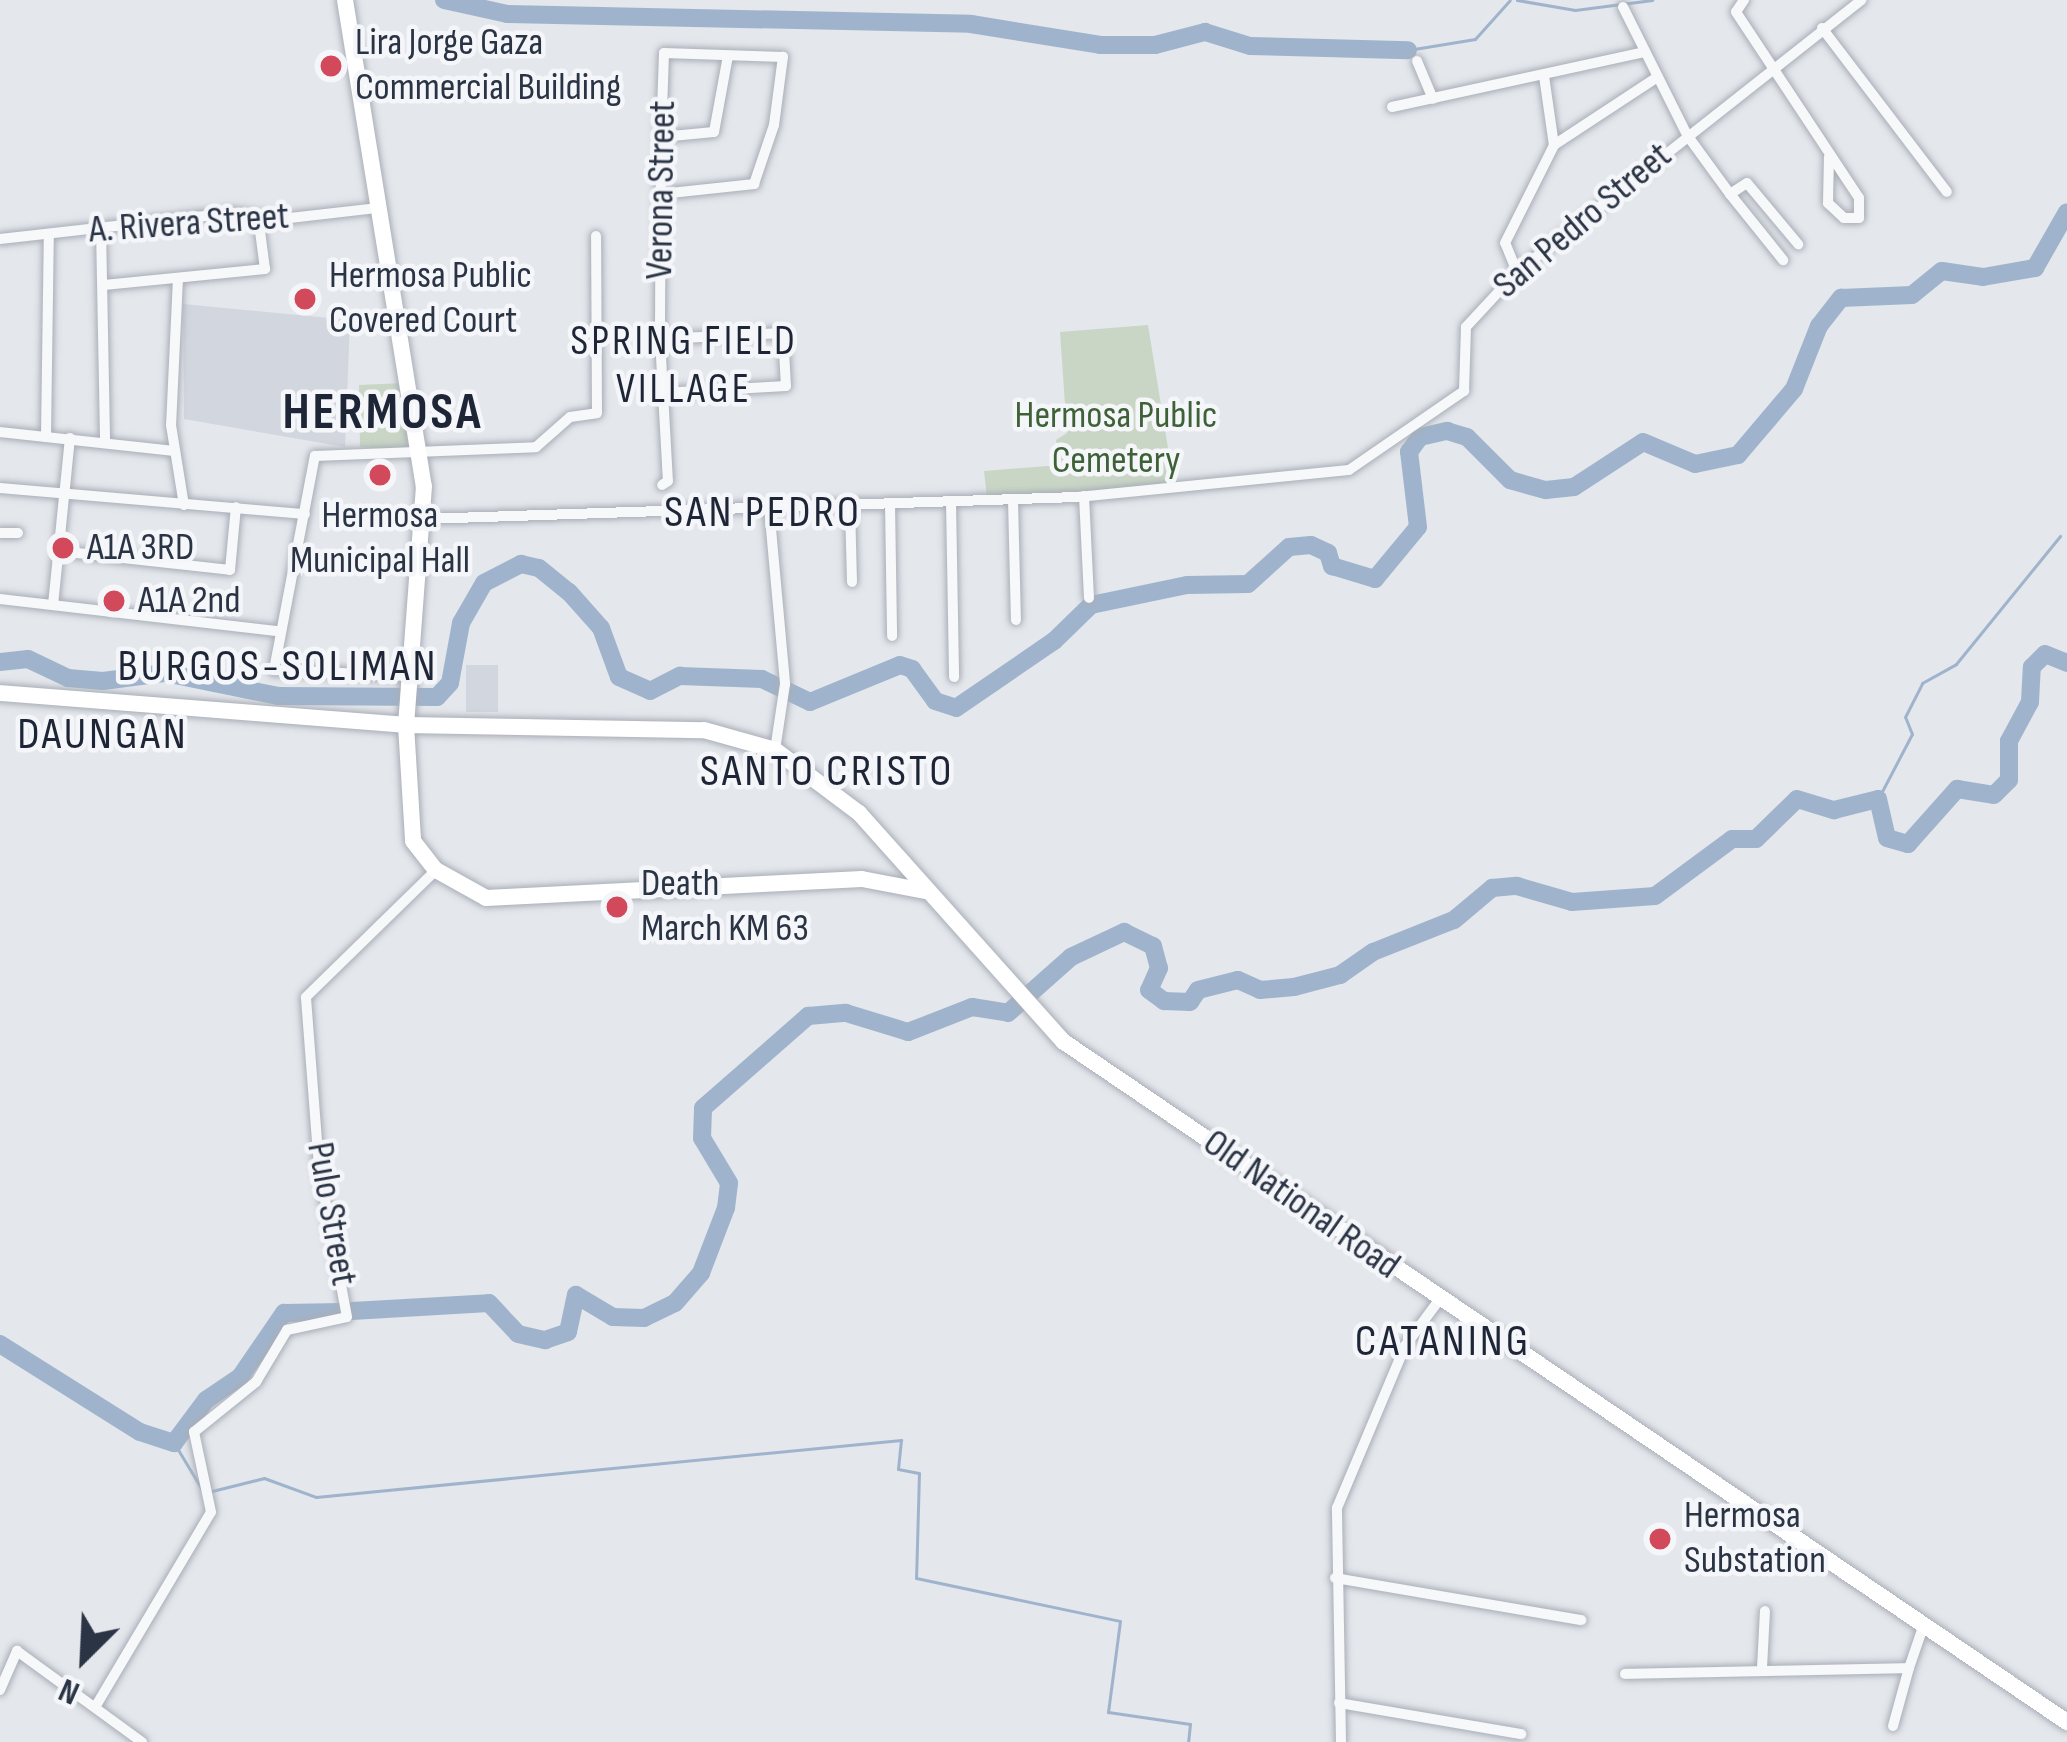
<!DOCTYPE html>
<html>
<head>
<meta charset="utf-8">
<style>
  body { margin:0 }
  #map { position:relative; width:2067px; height:1742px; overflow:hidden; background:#e4e7ec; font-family:"Sofia Sans Condensed",sans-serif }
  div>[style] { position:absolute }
  .built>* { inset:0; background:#d2d6de; transform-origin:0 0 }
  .green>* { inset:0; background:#c9d6c5 }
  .stream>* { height:3px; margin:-1.5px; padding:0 1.5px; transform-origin:1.5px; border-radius:1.5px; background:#9fb4cc }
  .river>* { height:18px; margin:-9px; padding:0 9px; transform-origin:9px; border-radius:9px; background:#9fb4cc }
  .roads { filter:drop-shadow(0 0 3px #a9aeb7) drop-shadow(0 0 3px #a9aeb7) }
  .street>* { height:10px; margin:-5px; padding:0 5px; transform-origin:5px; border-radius:5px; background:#f7f8fa }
  .secondary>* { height:16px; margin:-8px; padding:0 8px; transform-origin:8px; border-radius:8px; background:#fff }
  .dots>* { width:33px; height:33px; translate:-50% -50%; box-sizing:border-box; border:6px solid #f4f6f9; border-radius:50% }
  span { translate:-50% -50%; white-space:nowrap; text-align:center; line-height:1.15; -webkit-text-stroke:9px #f4f6f9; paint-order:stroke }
  .poi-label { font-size:39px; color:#2b3445 }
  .left { translate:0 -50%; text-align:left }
  .street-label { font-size:39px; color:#2b3445 }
  .park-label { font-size:39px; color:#3f6138 }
  .neighbourhood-label { font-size:42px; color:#1d2536; letter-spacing:3px }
  .quarter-label { font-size:45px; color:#1d2536; letter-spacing:3px }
  .district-label { font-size:51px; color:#1d2536; font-weight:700; letter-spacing:3px }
  .north { position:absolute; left:24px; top:1598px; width:120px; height:120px; -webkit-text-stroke:9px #f4f6f9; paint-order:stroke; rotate:204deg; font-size:33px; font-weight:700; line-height:48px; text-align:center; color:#2b3445 }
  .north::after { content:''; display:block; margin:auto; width:42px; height:54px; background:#2b3445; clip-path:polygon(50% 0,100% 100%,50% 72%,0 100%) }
</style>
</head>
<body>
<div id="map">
  <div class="built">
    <div style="clip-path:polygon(183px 304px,350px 320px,345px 447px,184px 419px)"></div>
    <div style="left:466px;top:665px;width:32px;height:47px"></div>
  </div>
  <div class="green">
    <div style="clip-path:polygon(1148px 325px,1174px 485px,987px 498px,984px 471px,1060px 465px,1056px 440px,1067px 433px,1060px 332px)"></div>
    <div style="clip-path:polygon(403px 383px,411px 451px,360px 447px,359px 385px)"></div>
  </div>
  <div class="stream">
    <div style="left:1517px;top:0;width:59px;rotate:9.8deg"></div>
    <div style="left:1575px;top:10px;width:78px;rotate:-7.4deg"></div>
    <div style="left:462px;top:4px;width:4px;rotate:-90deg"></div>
    <div style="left:1408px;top:50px;width:68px;rotate:-9.3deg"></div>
    <div style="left:1475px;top:39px;width:52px;rotate:-48.1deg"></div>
    <div style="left:1878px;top:799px;width:73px;rotate:-62.4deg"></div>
    <div style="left:1912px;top:734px;width:18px;rotate:-112deg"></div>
    <div style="left:1905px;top:717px;width:38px;rotate:-63deg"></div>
    <div style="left:1922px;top:683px;width:39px;rotate:-29deg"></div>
    <div style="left:1956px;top:664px;width:165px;rotate:-50.9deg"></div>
    <div style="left:174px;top:1443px;width:56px;rotate:58.9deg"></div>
    <div style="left:212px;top:1491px;width:54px;rotate:-14deg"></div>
    <div style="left:264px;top:1478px;width:55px;rotate:20.1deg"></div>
    <div style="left:316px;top:1497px;width:588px;rotate:-5.57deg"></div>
    <div style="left:901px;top:1440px;width:29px;rotate:96deg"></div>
    <div style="left:898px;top:1469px;width:21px;rotate:11deg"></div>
    <div style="left:919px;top:1473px;width:105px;rotate:91.6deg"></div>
    <div style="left:916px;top:1578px;width:208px;rotate:11.9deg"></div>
    <div style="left:1120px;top:1621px;width:92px;rotate:97.5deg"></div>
    <div style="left:1108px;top:1712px;width:83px;rotate:8.3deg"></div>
    <div style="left:1190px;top:1724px;width:18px;rotate:96deg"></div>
  </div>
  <div class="river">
    <div style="left:444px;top:0;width:65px;rotate:12.5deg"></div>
    <div style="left:507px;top:14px;width:464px;rotate:1.2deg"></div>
    <div style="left:971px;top:24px;width:131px;rotate:9.2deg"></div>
    <div style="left:1100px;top:45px;width:55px"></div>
    <div style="left:1155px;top:45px;width:52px;rotate:-14.6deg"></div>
    <div style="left:1205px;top:32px;width:47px;rotate:17.3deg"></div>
    <div style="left:1250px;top:46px;width:158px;rotate:1.5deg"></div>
    <div style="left:0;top:662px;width:28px;rotate:-6deg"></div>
    <div style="left:28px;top:659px;width:44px;rotate:25.4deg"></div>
    <div style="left:68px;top:678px;width:35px;rotate:5deg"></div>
    <div style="left:103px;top:681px;width:63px;rotate:-7.4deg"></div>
    <div style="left:165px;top:673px;width:115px;rotate:11.5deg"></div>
    <div style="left:278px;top:696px;width:159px;rotate:0.4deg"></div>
    <div style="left:437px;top:697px;width:19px;rotate:-47deg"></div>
    <div style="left:450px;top:683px;width:61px;rotate:-79.6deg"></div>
    <div style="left:461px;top:623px;width:46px;rotate:-60.1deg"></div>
    <div style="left:484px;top:583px;width:42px;rotate:-27.2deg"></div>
    <div style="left:521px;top:564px;width:18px;rotate:13deg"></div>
    <div style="left:539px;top:568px;width:38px;rotate:39deg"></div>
    <div style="left:569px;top:592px;width:48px;rotate:48.4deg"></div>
    <div style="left:601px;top:628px;width:52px;rotate:69.8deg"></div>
    <div style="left:619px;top:677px;width:34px;rotate:24deg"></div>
    <div style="left:650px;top:691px;width:34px;rotate:-27deg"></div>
    <div style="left:680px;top:676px;width:82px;rotate:2.1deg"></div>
    <div style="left:762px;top:679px;width:53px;rotate:25.6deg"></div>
    <div style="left:810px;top:702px;width:97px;rotate:-22.3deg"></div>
    <div style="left:900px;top:665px;width:13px;rotate:18deg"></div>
    <div style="left:912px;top:669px;width:39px;rotate:54deg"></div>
    <div style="left:935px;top:701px;width:22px;rotate:18deg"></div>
    <div style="left:956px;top:708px;width:119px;rotate:-34.4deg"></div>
    <div style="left:1054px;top:641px;width:52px;rotate:-44.2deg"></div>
    <div style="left:1091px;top:605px;width:98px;rotate:-11.8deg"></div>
    <div style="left:1187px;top:585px;width:61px;rotate:-0.9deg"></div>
    <div style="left:1248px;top:584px;width:55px;rotate:-42.1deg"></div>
    <div style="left:1289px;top:547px;width:22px;rotate:-5deg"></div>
    <div style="left:1311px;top:545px;width:19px;rotate:25deg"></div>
    <div style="left:1328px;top:553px;width:14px;rotate:73deg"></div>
    <div style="left:1332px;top:566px;width:45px;rotate:16.8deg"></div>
    <div style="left:1375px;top:579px;width:67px;rotate:-50.4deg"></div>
    <div style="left:1418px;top:527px;width:76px;rotate:-96.8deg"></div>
    <div style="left:1409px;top:452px;width:19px;rotate:-54deg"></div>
    <div style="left:1420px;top:437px;width:28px;rotate:-13deg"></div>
    <div style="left:1447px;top:431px;width:21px;rotate:17deg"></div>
    <div style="left:1467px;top:437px;width:61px;rotate:45deg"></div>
    <div style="left:1510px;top:480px;width:37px;rotate:16deg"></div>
    <div style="left:1546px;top:490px;width:28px;rotate:-6deg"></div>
    <div style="left:1574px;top:487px;width:82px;rotate:-33.1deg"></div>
    <div style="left:1643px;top:442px;width:56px;rotate:22.9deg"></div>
    <div style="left:1695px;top:464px;width:44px;rotate:-11.8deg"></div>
    <div style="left:1738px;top:455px;width:87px;rotate:-49.7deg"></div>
    <div style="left:1794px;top:389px;width:68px;rotate:-68.4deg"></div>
    <div style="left:1819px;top:326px;width:36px;rotate:-52deg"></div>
    <div style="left:1841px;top:298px;width:71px;rotate:-2.4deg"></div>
    <div style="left:1912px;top:295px;width:38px;rotate:-39deg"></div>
    <div style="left:1942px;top:271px;width:41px;rotate:8.3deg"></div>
    <div style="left:1983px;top:277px;width:53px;rotate:-9.8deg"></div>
    <div style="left:2035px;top:268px;width:64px;rotate:-60.3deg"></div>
    <div style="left:352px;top:1311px;width:137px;rotate:-3.3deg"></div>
    <div style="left:489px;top:1303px;width:42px;rotate:46.9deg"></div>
    <div style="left:518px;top:1334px;width:28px;rotate:13deg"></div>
    <div style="left:545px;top:1340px;width:24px;rotate:-19deg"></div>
    <div style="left:568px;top:1332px;width:38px;rotate:-78deg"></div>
    <div style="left:576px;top:1295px;width:43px;rotate:30.7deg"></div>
    <div style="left:613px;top:1317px;width:31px;rotate:2deg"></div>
    <div style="left:644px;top:1318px;width:34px;rotate:-26deg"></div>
    <div style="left:675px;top:1303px;width:40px;rotate:-49deg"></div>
    <div style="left:701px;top:1273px;width:70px;rotate:-69deg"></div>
    <div style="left:726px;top:1208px;width:25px;rotate:-83deg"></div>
    <div style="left:729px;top:1183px;width:52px;rotate:-121deg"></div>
    <div style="left:702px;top:1138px;width:30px;rotate:-88deg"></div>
    <div style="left:703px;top:1108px;width:140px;rotate:-41.2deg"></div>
    <div style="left:808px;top:1016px;width:38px;rotate:-5deg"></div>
    <div style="left:846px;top:1013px;width:65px;rotate:17deg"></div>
    <div style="left:908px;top:1032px;width:69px;rotate:-21.3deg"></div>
    <div style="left:972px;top:1007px;width:36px;rotate:9deg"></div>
    <div style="left:1008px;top:1013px;width:84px;rotate:-41.6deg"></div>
    <div style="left:1071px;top:957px;width:59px;rotate:-25.3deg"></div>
    <div style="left:1124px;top:932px;width:32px;rotate:26deg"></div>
    <div style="left:1153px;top:946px;width:23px;rotate:75deg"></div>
    <div style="left:1159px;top:968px;width:24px;rotate:114deg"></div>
    <div style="left:1149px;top:990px;width:19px;rotate:36deg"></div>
    <div style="left:1164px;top:1001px;width:26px;rotate:2deg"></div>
    <div style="left:1190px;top:1002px;width:14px;rotate:-56deg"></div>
    <div style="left:1198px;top:990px;width:41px;rotate:-14deg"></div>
    <div style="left:1238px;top:980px;width:24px;rotate:24deg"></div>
    <div style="left:1260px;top:990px;width:34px;rotate:-5deg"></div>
    <div style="left:1294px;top:987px;width:48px;rotate:-14.6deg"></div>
    <div style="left:1340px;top:975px;width:40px;rotate:-34.9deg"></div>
    <div style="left:1373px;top:952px;width:87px;rotate:-21.6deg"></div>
    <div style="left:1454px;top:920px;width:50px;rotate:-40.1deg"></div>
    <div style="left:1492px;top:888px;width:25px;rotate:-5deg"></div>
    <div style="left:1517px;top:886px;width:57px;rotate:16.2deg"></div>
    <div style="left:1572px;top:902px;width:83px;rotate:-4.1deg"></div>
    <div style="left:1655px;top:896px;width:96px;rotate:-36.5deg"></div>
    <div style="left:1732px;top:839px;width:24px"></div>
    <div style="left:1756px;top:839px;width:57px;rotate:-44.3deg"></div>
    <div style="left:1797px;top:799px;width:39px;rotate:17deg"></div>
    <div style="left:1834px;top:810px;width:45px;rotate:-14deg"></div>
    <div style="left:1878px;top:799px;width:40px;rotate:77deg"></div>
    <div style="left:1887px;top:838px;width:22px;rotate:16deg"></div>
    <div style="left:1908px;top:844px;width:74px;rotate:-48.3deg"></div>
    <div style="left:1957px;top:789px;width:37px;rotate:9deg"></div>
    <div style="left:1994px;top:795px;width:21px;rotate:-45deg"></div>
    <div style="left:2009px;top:780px;width:39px;rotate:-90deg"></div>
    <div style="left:2009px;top:741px;width:44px;rotate:-61.7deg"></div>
    <div style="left:2030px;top:702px;width:35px;rotate:-87deg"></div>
    <div style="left:2032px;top:667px;width:18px;rotate:-45deg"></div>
    <div style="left:2045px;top:654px;width:24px;rotate:22deg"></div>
    <div style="left:0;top:1344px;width:165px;rotate:32.2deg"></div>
    <div style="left:140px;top:1432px;width:36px;rotate:18deg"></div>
    <div style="left:174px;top:1443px;width:54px;rotate:-53.3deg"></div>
    <div style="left:206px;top:1400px;width:41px;rotate:-34.1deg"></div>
    <div style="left:240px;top:1377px;width:78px;rotate:-55.5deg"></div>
    <div style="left:284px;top:1313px;width:59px;rotate:-1deg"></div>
  </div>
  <div class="roads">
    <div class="street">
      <div style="left:1744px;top:0;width:14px;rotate:124deg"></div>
      <div style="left:1736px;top:12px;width:223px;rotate:56.5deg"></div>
      <div style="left:1859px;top:198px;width:20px;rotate:90deg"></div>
      <div style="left:1859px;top:218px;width:15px;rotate:180deg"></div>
      <div style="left:1844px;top:218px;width:22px;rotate:-137deg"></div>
      <div style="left:1828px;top:203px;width:46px;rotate:-88.8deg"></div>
      <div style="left:1623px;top:7px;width:143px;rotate:63.4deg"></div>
      <div style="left:1687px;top:135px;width:73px;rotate:53.9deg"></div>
      <div style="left:1730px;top:194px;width:20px;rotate:-33deg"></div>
      <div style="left:1747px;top:183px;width:80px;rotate:50.1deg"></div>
      <div style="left:1822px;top:28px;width:206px;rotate:52.7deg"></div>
      <div style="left:1417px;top:61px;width:41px;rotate:67.2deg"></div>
      <div style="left:1544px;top:76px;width:70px;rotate:81.8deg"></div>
      <div style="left:1392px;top:107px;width:258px;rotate:-12.3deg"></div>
      <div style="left:661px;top:137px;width:53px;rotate:-5.4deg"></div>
      <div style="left:714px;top:132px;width:77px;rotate:-79.6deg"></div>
      <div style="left:661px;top:194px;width:94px;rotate:-6.1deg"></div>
      <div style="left:754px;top:184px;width:62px;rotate:-71.3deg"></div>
      <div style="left:774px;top:125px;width:69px;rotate:-82.5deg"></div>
      <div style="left:783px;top:57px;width:119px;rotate:-178.1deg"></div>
      <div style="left:664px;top:53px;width:84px;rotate:92deg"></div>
      <div style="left:661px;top:137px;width:202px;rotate:90.3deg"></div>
      <div style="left:660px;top:339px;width:142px;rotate:86.8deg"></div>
      <div style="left:668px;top:481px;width:7px;rotate:146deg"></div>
      <div style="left:1730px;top:194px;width:85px;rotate:51.2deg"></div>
      <div style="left:101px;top:229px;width:213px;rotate:88.9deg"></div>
      <div style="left:0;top:239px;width:233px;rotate:-6.4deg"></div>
      <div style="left:232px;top:213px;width:49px;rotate:7deg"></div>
      <div style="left:281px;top:219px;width:98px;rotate:-6.5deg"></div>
      <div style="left:1517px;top:272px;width:31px;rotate:-112deg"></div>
      <div style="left:1505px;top:243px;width:110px;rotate:-63.4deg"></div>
      <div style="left:1554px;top:145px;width:122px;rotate:-33.3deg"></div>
      <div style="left:178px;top:278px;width:147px;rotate:92.7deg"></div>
      <div style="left:171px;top:425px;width:81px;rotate:80.8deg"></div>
      <div style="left:104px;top:285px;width:162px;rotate:-5.7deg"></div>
      <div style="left:265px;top:269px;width:53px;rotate:-97.5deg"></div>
      <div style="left:660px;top:339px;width:123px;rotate:-2.8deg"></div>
      <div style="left:783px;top:333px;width:53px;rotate:86.8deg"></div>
      <div style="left:786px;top:386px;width:124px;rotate:176.8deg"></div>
      <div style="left:0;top:432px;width:175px;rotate:6.2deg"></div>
      <div style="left:46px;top:437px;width:203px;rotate:-89.2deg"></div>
      <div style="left:0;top:488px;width:306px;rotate:4.9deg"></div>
      <div style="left:1084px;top:496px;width:102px;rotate:87.2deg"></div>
      <div style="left:1013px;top:500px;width:120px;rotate:88.6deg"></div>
      <div style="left:951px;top:501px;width:176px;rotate:89deg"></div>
      <div style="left:890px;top:503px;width:133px;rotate:89.1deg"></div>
      <div style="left:850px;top:506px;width:76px;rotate:88.5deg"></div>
      <div style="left:769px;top:507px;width:178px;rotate:84.8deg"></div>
      <div style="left:785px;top:684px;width:67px;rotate:98.6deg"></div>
      <div style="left:424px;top:519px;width:654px;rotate:-1.93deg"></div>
      <div style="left:1078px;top:497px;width:272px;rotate:-5.7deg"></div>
      <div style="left:1349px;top:470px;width:140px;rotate:-34.5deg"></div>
      <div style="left:1464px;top:391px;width:64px;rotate:-88.2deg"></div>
      <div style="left:1466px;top:327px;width:75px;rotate:-47.2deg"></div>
      <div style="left:1517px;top:272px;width:439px;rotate:-38.3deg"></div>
      <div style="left:0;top:533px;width:18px"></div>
      <div style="left:59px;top:551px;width:172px;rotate:6.3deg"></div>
      <div style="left:230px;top:570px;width:63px;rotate:-84.6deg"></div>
      <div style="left:0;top:599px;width:280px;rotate:6.6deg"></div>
      <div style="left:53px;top:605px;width:168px;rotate:-84.2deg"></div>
      <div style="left:408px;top:676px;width:134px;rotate:-177.4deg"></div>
      <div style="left:274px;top:670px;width:218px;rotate:-79.2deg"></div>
      <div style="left:315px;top:456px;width:221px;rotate:-2.3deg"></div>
      <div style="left:536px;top:447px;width:45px;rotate:-41.4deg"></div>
      <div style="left:570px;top:417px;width:27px;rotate:-8deg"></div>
      <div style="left:597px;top:413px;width:177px;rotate:-90.3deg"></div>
      <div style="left:1335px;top:1578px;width:250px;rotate:9.7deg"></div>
      <div style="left:1762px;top:1668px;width:57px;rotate:-87deg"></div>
      <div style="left:1625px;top:1674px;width:284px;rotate:-1.2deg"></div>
      <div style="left:1909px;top:1668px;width:40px;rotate:-71.1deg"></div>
      <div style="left:0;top:1690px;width:43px;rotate:-66.4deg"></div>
      <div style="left:17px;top:1651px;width:155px;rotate:36.1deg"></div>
      <div style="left:1339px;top:1703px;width:185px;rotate:9.7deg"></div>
      <div style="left:97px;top:1704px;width:223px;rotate:-59.3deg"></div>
      <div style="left:211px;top:1512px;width:82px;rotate:-102deg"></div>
      <div style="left:194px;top:1432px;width:80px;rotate:-38.9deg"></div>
      <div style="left:256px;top:1382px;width:61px;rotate:-59.2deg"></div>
      <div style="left:287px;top:1330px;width:61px;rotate:-12.2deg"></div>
      <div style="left:347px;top:1317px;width:153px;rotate:-100.6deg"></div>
      <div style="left:319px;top:1167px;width:170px;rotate:-94.4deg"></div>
      <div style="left:306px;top:997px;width:182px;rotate:-44.3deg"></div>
      <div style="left:1893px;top:1726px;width:60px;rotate:-74.6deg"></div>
      <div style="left:1341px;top:1742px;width:234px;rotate:-91deg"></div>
      <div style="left:1337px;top:1508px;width:176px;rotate:-67.2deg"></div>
      <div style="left:1405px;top:1346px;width:57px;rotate:-53.5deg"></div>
    </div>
    <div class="secondary">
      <div style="left:345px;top:0;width:492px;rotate:80.8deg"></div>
      <div style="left:424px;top:486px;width:240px;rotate:94.3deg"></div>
      <div style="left:406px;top:725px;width:116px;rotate:86.5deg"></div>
      <div style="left:413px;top:841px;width:37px;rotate:52deg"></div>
      <div style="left:436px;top:870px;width:57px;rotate:29.2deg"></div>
      <div style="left:486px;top:898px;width:376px;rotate:-2.9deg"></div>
      <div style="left:862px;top:879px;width:64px;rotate:10.8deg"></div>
      <div style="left:0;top:693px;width:407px;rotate:4.5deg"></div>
      <div style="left:406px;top:725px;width:298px;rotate:1deg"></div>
      <div style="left:704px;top:730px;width:74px;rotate:15.7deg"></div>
      <div style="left:775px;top:750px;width:105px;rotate:36.9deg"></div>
      <div style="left:859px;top:813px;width:307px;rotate:48.2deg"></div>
      <div style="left:1064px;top:1042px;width:1212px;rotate:34.14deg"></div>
    </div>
  </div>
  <div class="dots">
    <div style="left:331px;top:66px;background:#d1495b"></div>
    <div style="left:305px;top:299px;background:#d1495b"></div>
    <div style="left:380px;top:475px;background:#d1495b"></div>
    <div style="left:63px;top:548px;background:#d1495b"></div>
    <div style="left:114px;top:601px;background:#d1495b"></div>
    <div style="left:617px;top:907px;background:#d1495b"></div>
    <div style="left:1660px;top:1539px;background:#d1495b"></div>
  </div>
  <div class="poi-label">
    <span class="left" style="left:355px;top:66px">Lira Jorge Gaza<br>Commercial Building</span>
    <span class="left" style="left:329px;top:299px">Hermosa Public<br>Covered Court</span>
    <span style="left:380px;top:539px">Hermosa<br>Municipal Hall</span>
    <span class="left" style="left:87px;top:548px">A1A 3RD</span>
    <span class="left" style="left:138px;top:601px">A1A 2nd</span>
    <span class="left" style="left:641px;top:907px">Death<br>March KM 63</span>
    <span class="left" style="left:1684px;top:1539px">Hermosa<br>Substation</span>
  </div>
  <div class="street-label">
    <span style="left:662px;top:190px;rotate:-89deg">Verona Street</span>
    <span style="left:1583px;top:221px;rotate:-40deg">San Pedro Street</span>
    <span style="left:189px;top:224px;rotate:-4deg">A. Rivera Street</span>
    <span style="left:1301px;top:1205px;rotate:35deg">Old National Road</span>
    <span style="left:331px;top:1214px;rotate:80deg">Pulo Street</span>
  </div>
  <div class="park-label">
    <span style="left:1116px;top:439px">Hermosa Public<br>Cemetery</span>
  </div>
  <div class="neighbourhood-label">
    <span style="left:684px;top:366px">SPRING FIELD<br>VILLAGE</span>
  </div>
  <div class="quarter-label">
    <span style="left:763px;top:513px">SAN PEDRO</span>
    <span style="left:278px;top:667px">BURGOS-SOLIMAN</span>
    <span style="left:103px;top:735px">DAUNGAN</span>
    <span style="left:827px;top:772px">SANTO CRISTO</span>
    <span style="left:1443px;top:1342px">CATANING</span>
  </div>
  <div class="district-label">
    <span style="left:383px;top:413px">HERMOSA</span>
  </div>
  <div class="north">N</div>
</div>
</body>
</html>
